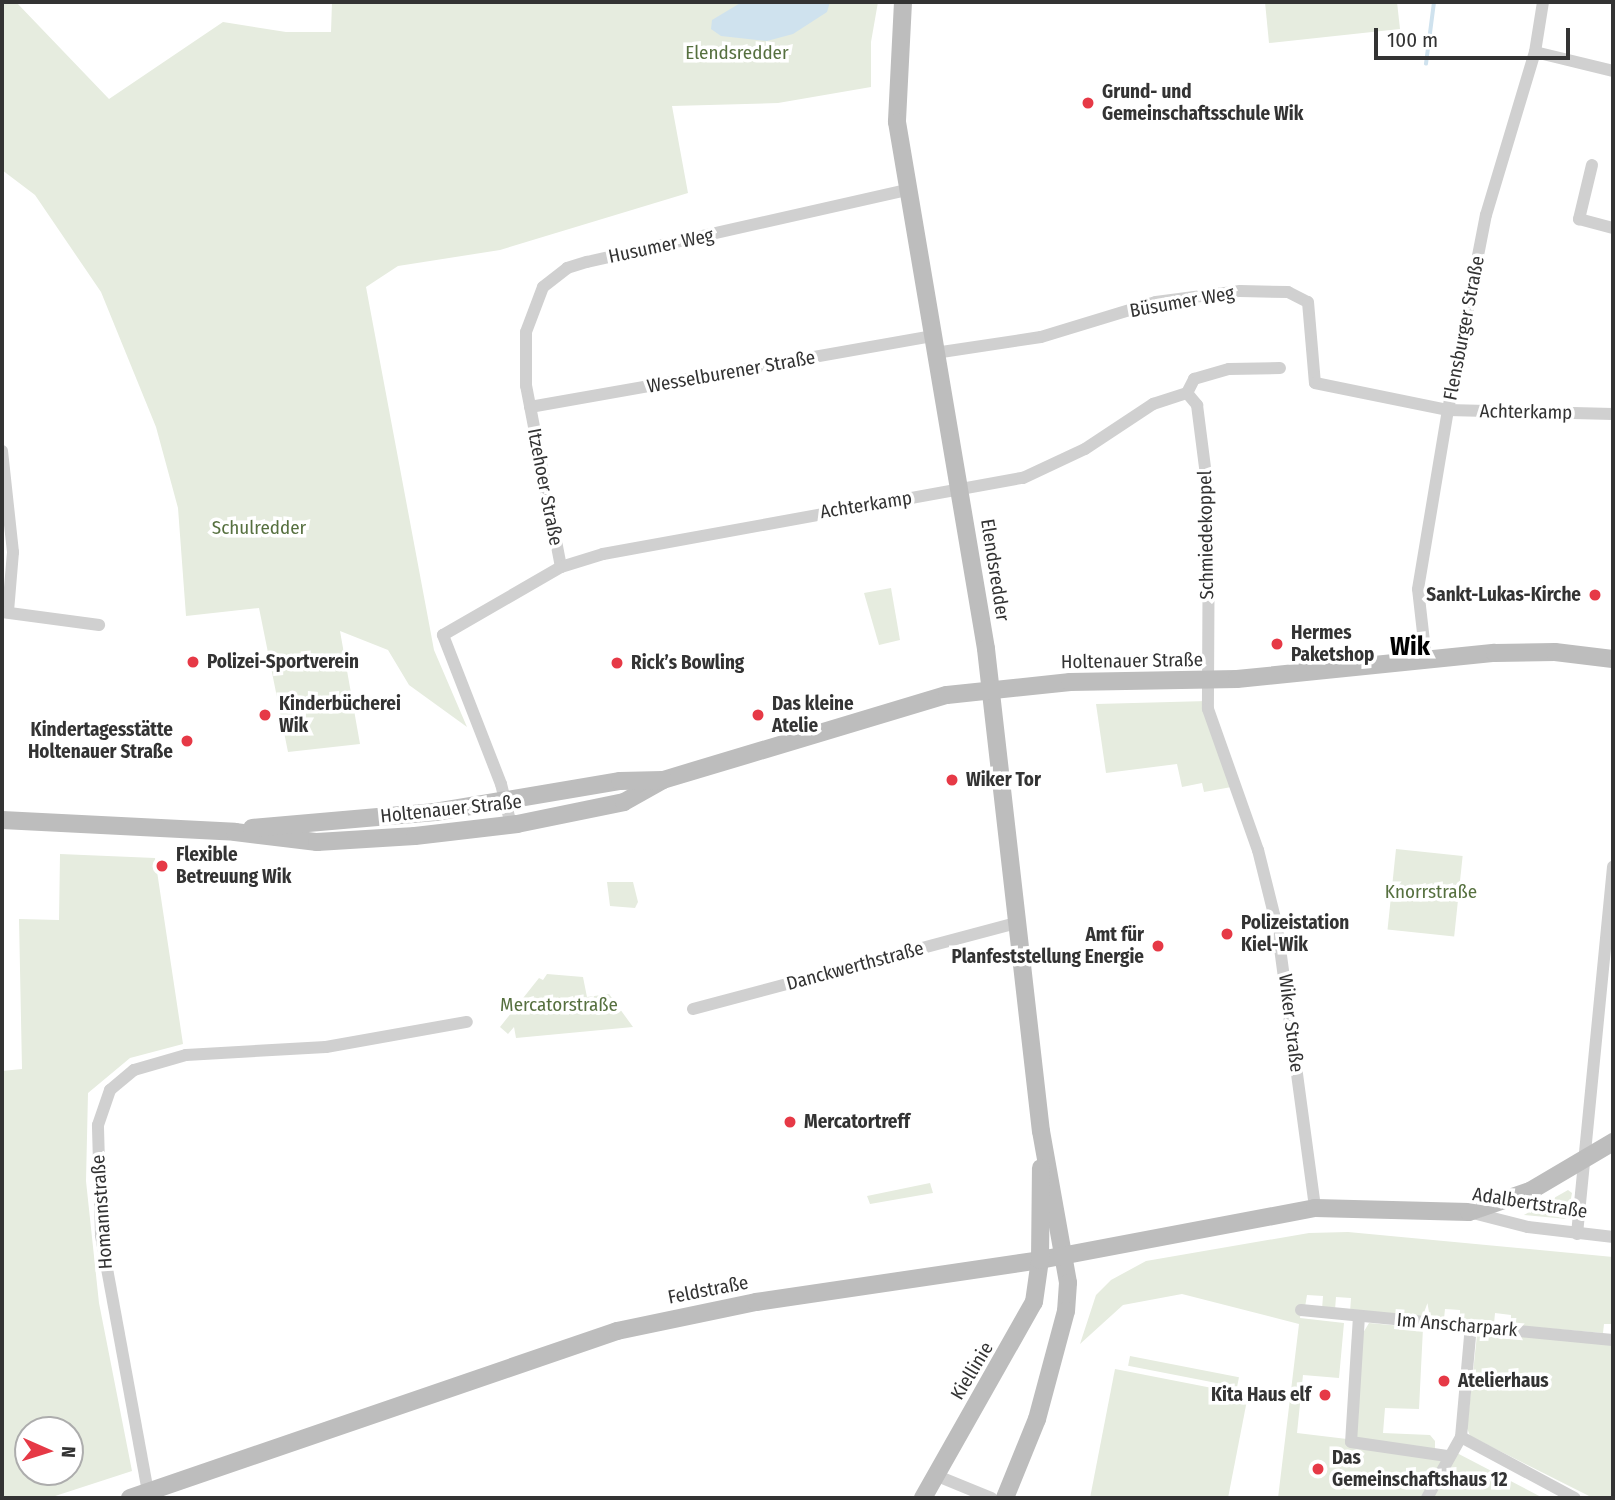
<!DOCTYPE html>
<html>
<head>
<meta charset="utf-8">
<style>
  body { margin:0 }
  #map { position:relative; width:1615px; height:1500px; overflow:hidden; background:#fff; font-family:"Fira Sans Condensed",sans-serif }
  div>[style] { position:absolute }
  .green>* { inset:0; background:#e6ecdf; transform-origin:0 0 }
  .water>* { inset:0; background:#cfe2ee }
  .stream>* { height:3.5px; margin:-1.75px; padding:0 1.75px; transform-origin:1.75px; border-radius:1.75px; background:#cfe2ee }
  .street>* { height:12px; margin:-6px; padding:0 6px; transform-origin:6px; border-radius:6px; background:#d0d0d0 }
  .secondary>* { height:18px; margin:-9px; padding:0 9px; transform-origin:9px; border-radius:9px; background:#bdbdbd }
  .dots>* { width:19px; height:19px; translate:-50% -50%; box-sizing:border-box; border:4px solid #fff; border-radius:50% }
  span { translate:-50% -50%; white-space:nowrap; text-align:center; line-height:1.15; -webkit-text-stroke:7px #fff; paint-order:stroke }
  .park-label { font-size:19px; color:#56703f }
  .poi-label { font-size:19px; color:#333; font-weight:700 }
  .left { translate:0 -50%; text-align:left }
  .right { translate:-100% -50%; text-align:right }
  .street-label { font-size:19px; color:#333 }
  .district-label { font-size:26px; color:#000; font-weight:700 }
  .frame { position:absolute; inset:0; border:4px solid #333; pointer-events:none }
  .north { position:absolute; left:14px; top:1416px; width:70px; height:70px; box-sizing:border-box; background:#fff; border:2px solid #adadad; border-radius:50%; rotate:93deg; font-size:19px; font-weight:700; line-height:28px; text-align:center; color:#333 }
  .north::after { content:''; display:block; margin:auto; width:24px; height:32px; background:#e63946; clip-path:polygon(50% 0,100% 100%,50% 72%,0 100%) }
  .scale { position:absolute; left:1374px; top:28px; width:196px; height:32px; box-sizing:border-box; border:4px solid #333; border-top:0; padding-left:9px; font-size:21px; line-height:24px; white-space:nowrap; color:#333; -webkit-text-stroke:5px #fff; paint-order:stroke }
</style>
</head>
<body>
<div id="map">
  <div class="green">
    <div style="clip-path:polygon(4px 2px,16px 2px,109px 99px,223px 22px,286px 32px,331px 32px,332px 2px,878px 2px,871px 42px,871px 87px,778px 103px,672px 106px,688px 193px,500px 250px,398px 266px,366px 287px,434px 650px,467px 727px,409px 685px,388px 650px,340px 631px,360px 744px,288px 752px,259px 608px,186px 616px,178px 508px,156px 427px,101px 292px,35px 195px,2px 170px)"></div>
    <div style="clip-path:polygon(1265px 2px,1397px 2px,1400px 29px,1269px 43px)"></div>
    <div style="clip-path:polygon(891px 588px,900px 640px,879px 645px,864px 593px)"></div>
    <div style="clip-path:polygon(1208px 701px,1237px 786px,1204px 792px,1202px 783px,1182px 787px,1177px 764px,1106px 773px,1096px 704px)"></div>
    <div style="left:1396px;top:849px;width:67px;height:81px;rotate:6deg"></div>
    <div style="clip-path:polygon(evenodd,60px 854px,155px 858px,183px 1044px,130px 1058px,88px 1093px,86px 1181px,99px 1303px,132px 1471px,49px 1498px,2px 1498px,2px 1071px,22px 1069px,19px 919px,59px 920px,60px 854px,28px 1430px,70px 1430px,70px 1472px,28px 1472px,28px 1430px)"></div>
    <div style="clip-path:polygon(607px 882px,633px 882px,638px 902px,635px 908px,610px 906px)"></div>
    <div style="clip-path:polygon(547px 974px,583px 977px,587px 997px,609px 994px,633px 1027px,516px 1038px,514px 1027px,508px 1034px,500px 1027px,539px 978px,543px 980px)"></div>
    <div style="clip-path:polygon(930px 1183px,933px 1193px,870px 1204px,867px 1196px)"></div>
    <div style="clip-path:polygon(1568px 1190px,1572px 1193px,1567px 1219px,1524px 1215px)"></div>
    <div style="clip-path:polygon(1348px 1232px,1613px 1257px,1613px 1324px,1604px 1324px,1603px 1333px,1511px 1325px,1511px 1315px,1495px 1313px,1494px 1324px,1460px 1321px,1460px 1310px,1445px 1309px,1444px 1319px,1350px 1312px,1351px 1298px,1336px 1297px,1335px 1310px,1322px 1309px,1323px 1296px,1307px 1295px,1305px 1307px,1302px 1306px,1300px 1318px,1344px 1323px,1339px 1378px,1303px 1375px,1297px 1433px,1455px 1452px,1543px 1498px,1278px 1498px,1299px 1324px,1182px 1294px,1123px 1305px,1080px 1344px,1096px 1295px,1111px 1280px,1146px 1261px,1309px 1233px)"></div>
    <div style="clip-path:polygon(1369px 1323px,1423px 1328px,1419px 1409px,1385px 1408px,1383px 1433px,1430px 1435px,1435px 1441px,1435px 1451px,1356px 1441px,1363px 1333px)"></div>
    <div style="clip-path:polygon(1484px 1327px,1613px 1340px,1613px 1498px,1593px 1498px,1470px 1436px,1467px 1428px,1477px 1335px)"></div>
    <div style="left:1130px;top:1356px;width:111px;height:10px;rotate:11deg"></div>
    <div style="clip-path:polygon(1115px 1369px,1248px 1395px,1228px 1498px,1090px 1498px)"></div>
  </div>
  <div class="water">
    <div style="clip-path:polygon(742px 2px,830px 2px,827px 12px,793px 34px,767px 41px,721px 36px,711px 29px,712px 20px)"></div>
  </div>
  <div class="stream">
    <div style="left:1426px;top:64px;width:63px;rotate:-82.6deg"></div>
  </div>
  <div class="street">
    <div style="left:1535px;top:52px;width:80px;rotate:13.7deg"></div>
    <div style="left:1592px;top:165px;width:56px;rotate:103.5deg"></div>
    <div style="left:1579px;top:219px;width:35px;rotate:15deg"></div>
    <div style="left:935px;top:353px;width:107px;rotate:-8.6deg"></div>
    <div style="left:1041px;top:337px;width:120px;rotate:-16.9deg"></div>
    <div style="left:1156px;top:302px;width:85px;rotate:-7.5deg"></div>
    <div style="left:1240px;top:291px;width:48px;rotate:1.2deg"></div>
    <div style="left:1288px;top:292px;width:22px;rotate:27deg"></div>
    <div style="left:1308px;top:302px;width:81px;rotate:85.1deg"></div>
    <div style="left:1315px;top:383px;width:136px;rotate:11.5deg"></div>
    <div style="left:1448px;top:410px;width:165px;rotate:1.4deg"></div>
    <div style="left:1187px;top:393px;width:16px;rotate:50deg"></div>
    <div style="left:1197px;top:405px;width:95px;rotate:82.7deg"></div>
    <div style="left:1209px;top:499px;width:210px;rotate:90.3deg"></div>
    <div style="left:1208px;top:709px;width:150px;rotate:70.5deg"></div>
    <div style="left:1258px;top:850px;width:78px;rotate:76deg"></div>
    <div style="left:1277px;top:926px;width:285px;rotate:82.3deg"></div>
    <div style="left:1187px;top:393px;width:16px;rotate:-63deg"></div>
    <div style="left:1194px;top:379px;width:36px;rotate:-16deg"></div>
    <div style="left:1229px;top:369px;width:51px;rotate:-1.1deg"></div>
    <div style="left:530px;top:407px;width:408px;rotate:-10deg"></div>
    <div style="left:2px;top:451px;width:102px;rotate:83.8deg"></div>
    <div style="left:13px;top:552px;width:60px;rotate:94.8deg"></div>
    <div style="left:561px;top:567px;width:184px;rotate:-100.9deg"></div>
    <div style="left:526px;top:386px;width:54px;rotate:-90deg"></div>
    <div style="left:526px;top:332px;width:48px;rotate:-69.3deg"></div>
    <div style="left:543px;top:287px;width:31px;rotate:-38deg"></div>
    <div style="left:567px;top:268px;width:21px;rotate:-17deg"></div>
    <div style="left:587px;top:262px;width:327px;rotate:-12.7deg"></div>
    <div style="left:2px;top:612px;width:98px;rotate:7.6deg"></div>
    <div style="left:1426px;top:659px;width:70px;rotate:-96.5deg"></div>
    <div style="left:1418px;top:589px;width:181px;rotate:-80.5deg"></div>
    <div style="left:1448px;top:410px;width:199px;rotate:-79deg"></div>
    <div style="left:1486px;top:215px;width:170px;rotate:-73.3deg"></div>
    <div style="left:1535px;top:52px;width:51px;rotate:-80.9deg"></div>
    <div style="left:511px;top:825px;width:42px;rotate:-103.7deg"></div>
    <div style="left:501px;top:784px;width:160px;rotate:-111.3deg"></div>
    <div style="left:443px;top:635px;width:136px;rotate:-30deg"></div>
    <div style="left:561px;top:567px;width:44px;rotate:-17.2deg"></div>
    <div style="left:603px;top:554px;width:427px;rotate:-10.3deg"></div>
    <div style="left:1023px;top:478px;width:68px;rotate:-25.1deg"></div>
    <div style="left:1085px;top:449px;width:82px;rotate:-33.5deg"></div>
    <div style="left:1153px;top:404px;width:36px;rotate:-18deg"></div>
    <div style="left:693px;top:1009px;width:335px;rotate:-14.9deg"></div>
    <div style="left:1469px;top:1212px;width:61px;rotate:14.3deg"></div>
    <div style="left:1528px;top:1227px;width:86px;rotate:6.7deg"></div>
    <div style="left:1577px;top:1234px;width:369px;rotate:-84.4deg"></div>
    <div style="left:1301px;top:1310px;width:313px;rotate:5.5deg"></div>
    <div style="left:1359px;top:1316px;width:126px;rotate:93.6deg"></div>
    <div style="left:1351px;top:1442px;width:97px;rotate:8.3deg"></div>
    <div style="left:1461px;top:1437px;width:129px;rotate:28.2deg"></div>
    <div style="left:935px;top:1475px;width:61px;rotate:22.3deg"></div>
    <div style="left:148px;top:1492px;width:261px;rotate:-100.4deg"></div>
    <div style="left:101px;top:1235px;width:110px;rotate:-91.6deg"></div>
    <div style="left:98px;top:1125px;width:37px;rotate:-71deg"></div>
    <div style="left:110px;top:1090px;width:31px;rotate:-40deg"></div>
    <div style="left:134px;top:1070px;width:54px;rotate:-16.1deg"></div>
    <div style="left:186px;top:1055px;width:140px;rotate:-3.3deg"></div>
    <div style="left:326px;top:1047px;width:143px;rotate:-10.1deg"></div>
    <div style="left:1427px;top:1498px;width:70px;rotate:-60.9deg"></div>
    <div style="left:1461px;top:1437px;width:111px;rotate:-84.9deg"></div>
  </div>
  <div class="secondary">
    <div style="left:903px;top:2px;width:120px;rotate:92.9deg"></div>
    <div style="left:897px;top:122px;width:534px;rotate:80.41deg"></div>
    <div style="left:986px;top:649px;width:485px;rotate:83.5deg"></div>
    <div style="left:1041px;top:1131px;width:154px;rotate:79.9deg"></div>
    <div style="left:1068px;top:1283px;width:28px;rotate:94deg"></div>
    <div style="left:1066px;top:1311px;width:112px;rotate:105deg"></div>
    <div style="left:1037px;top:1419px;width:85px;rotate:112.1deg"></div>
    <div style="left:2px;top:820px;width:233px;rotate:2.9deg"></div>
    <div style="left:235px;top:832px;width:83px;rotate:7deg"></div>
    <div style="left:317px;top:842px;width:98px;rotate:-3.5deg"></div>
    <div style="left:415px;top:836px;width:103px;rotate:-6.7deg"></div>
    <div style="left:517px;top:824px;width:109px;rotate:-11.6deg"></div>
    <div style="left:624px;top:802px;width:45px;rotate:-29.4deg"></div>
    <div style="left:663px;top:780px;width:296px;rotate:-16.7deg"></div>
    <div style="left:947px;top:695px;width:124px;rotate:-6deg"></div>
    <div style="left:1070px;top:682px;width:167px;rotate:-1deg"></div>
    <div style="left:1237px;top:679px;width:259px;rotate:-5.8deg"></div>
    <div style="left:1495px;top:653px;width:60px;rotate:-1deg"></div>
    <div style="left:1555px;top:652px;width:58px;rotate:6.9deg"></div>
    <div style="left:252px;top:828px;width:184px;rotate:-5deg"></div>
    <div style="left:435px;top:812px;width:188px;rotate:-9.5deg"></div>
    <div style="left:620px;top:781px;width:43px;rotate:-1.3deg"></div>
    <div style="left:130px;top:1498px;width:515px;rotate:-18.93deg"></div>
    <div style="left:617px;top:1331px;width:142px;rotate:-11.8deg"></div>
    <div style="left:756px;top:1302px;width:287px;rotate:-8.4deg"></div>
    <div style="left:1040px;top:1260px;width:280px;rotate:-10.7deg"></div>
    <div style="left:1315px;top:1208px;width:154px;rotate:1.5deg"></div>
    <div style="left:1469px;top:1212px;width:65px;rotate:-19deg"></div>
    <div style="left:1530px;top:1191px;width:96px;rotate:-30.6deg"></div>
    <div style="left:923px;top:1498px;width:225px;rotate:-60.5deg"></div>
    <div style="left:1034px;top:1302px;width:42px;rotate:-81.9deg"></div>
    <div style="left:1040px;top:1260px;width:92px;rotate:-89.4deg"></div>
  </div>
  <div class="dots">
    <div style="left:1088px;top:103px;background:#e63946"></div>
    <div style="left:1595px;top:595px;background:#e63946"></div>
    <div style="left:1277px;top:644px;background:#e63946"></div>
    <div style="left:193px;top:662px;background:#e63946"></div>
    <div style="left:617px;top:663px;background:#e63946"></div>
    <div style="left:265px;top:715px;background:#e63946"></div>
    <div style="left:758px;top:715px;background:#e63946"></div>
    <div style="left:187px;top:741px;background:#e63946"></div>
    <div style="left:952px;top:780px;background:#e63946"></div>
    <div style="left:162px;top:866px;background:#e63946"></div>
    <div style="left:1227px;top:934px;background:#e63946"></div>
    <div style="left:1158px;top:946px;background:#e63946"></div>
    <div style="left:790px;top:1122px;background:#e63946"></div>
    <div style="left:1444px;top:1381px;background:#e63946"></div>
    <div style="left:1325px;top:1395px;background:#e63946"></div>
    <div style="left:1318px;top:1469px;background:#e63946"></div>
  </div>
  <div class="park-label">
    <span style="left:737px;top:53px">Elendsredder</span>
    <span style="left:259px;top:528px">Schulredder</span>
    <span style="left:1431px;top:892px">Knorrstraße</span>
    <span style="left:559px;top:1005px">Mercatorstraße</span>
  </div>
  <div class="poi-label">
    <span class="left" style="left:1102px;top:103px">Grund- und<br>Gemeinschaftsschule Wik</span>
    <span class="right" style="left:1581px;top:595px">Sankt-Lukas-Kirche</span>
    <span class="left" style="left:1291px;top:644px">Hermes<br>Paketshop</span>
    <span class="left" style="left:207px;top:662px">Polizei-Sportverein</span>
    <span class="left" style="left:631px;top:663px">Rick’s Bowling</span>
    <span class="left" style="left:279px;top:715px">Kinderbücherei<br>Wik</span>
    <span class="left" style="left:772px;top:715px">Das kleine<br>Atelie</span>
    <span class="right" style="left:173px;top:741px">Kindertagesstätte<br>Holtenauer Straße</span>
    <span class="left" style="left:966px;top:780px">Wiker Tor</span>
    <span class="left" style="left:176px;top:866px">Flexible<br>Betreuung Wik</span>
    <span class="left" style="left:1241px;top:934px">Polizeistation<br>Kiel-Wik</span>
    <span class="right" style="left:1144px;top:946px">Amt für<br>Planfeststellung Energie</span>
    <span class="left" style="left:804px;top:1122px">Mercatortreff</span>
    <span class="left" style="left:1458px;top:1381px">Atelierhaus</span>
    <span class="right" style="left:1311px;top:1395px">Kita Haus elf</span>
    <span class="left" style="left:1332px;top:1469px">Das<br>Gemeinschaftshaus 12</span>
  </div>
  <div class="street-label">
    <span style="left:661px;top:246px;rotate:-12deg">Husumer Weg</span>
    <span style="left:1182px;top:302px;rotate:-10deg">Büsumer Weg</span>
    <span style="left:1464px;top:328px;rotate:-79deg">Flensburger Straße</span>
    <span style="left:731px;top:372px;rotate:-10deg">Wesselburener Straße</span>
    <span style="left:1526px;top:412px;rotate:1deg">Achterkamp</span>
    <span style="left:545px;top:487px;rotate:79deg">Itzehoer Straße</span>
    <span style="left:866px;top:505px;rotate:-9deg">Achterkamp</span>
    <span style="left:1206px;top:535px;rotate:-91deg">Schmiedekoppel</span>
    <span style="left:995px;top:570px;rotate:81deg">Elendsredder</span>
    <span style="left:1132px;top:661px;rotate:-1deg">Holtenauer Straße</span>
    <span style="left:451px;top:809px;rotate:-6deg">Holtenauer Straße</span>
    <span style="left:855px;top:966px;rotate:-15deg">Danckwerthstraße</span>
    <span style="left:1291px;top:1023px;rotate:83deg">Wiker Straße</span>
    <span style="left:1530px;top:1203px;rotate:9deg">Adalbertstraße</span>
    <span style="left:102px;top:1212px;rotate:-94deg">Homannstraße</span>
    <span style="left:708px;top:1290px;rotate:-11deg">Feldstraße</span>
    <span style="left:1457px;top:1325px;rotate:5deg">Im Anscharpark</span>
    <span style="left:972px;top:1371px;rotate:-59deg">Kiellinie</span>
  </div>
  <div class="district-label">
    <span style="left:1410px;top:647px">Wik</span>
  </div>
  <div class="frame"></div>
  <div class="north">N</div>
  <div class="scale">100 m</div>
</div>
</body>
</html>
